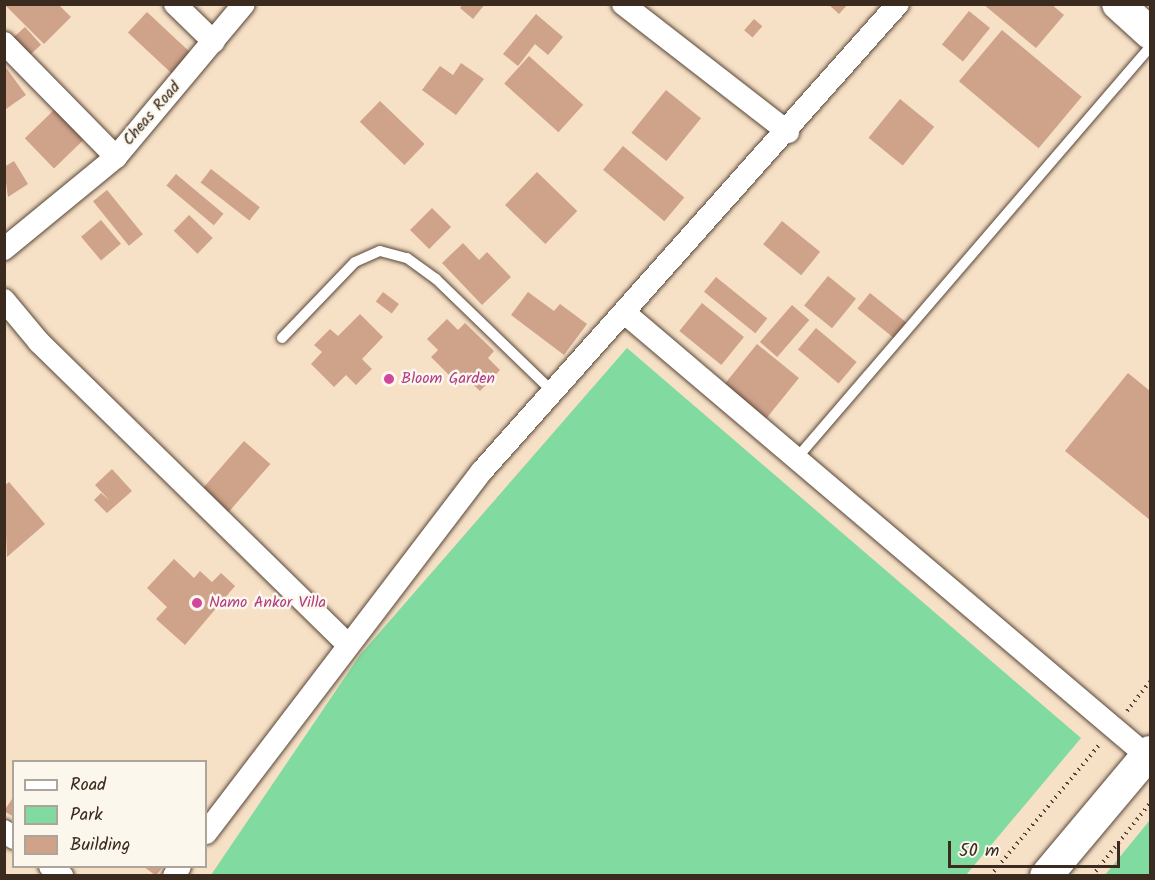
<!DOCTYPE html>
<html>
<head>
<meta charset="utf-8">
<style>
  body { margin:0 }
  #map { position:relative; width:1155px; height:880px; overflow:hidden; background:#f6e0c6; font-family:Kalam,sans-serif }
  div>[style] { position:absolute }
  .green>* { inset:0; background:#81daa0 }
  .building>* { inset:0; background:#cfa28a; transform-origin:0 0 }
  .path>* { height:4px; margin-top:-2px; transform-origin:0; background:repeating-linear-gradient(90deg,#574537 0 1.5px,transparent 0 6px) }
  .roads { filter:drop-shadow(0 0 2px #574537) drop-shadow(0 0 2px #574537) }
  .lane>* { height:10px; margin:-5px; padding:0 5px; transform-origin:5px; border-radius:5px; background:#fff }
  .street>* { height:22px; margin:-11px; padding:0 11px; transform-origin:11px; border-radius:11px; background:#fff }
  .secondary>* { height:32px; margin:-16px; padding:0 16px; transform-origin:16px; border-radius:16px; background:#fff }
  .dots>* { width:16px; height:16px; translate:-50% -50%; box-sizing:border-box; border:3px solid #fbf7ec; border-radius:50% }
  span { translate:-50% -50%; white-space:nowrap; text-align:center; line-height:1.15; -webkit-text-stroke:5px #fbf7ec; paint-order:stroke }
  .street-label { font-size:16px; color:#3b2a1e }
  .hotel-label { font-size:16px; color:#b23c85 }
  .left { translate:0 -50%; text-align:left }
  .frame { position:absolute; inset:0; border:6px solid #3b2a1e; pointer-events:none }
  .legend { position:absolute; left:12px; top:760px; width:195px; height:108px; box-sizing:border-box; background:#fbf7ec; border:2px solid #aea59a; margin:0; padding:8px 10px; list-style:none; font-size:18px; color:#3b2a1e }
  .legend li { display:flex; align-items:center; gap:12px; height:30px }
  .legend b { width:30px; border:2px solid #aea59a }
  .scale { position:absolute; left:948px; top:841px; width:172px; height:27px; box-sizing:border-box; border:3px solid #3b2a1e; border-top:0; padding-left:8px; font-size:18px; line-height:21px; white-space:nowrap; color:#3b2a1e; -webkit-text-stroke:4px #fbf7ec; paint-order:stroke }
</style>
</head>
<body>
<div id="map">
  <div class="green">
    <div style="clip-path:polygon(627px 348px,1081px 738px,966px 875px,211px 875px,360px 655px)"></div>
    <div style="clip-path:polygon(1150px 820px,1150px 875px,1105px 875px)"></div>
  </div>
  <div class="building">
    <div style="clip-path:polygon(4px 4px,58px 4px,71px 17px,44px 44px)"></div>
    <div style="clip-path:polygon(463px 4px,485px 4px,473px 19px,460px 8px)"></div>
    <div style="clip-path:polygon(828px 4px,848px 4px,839px 14px)"></div>
    <div style="clip-path:polygon(983px 4px,1051px 4px,1064px 15px,1036px 48px)"></div>
    <div style="left:969px;top:11px;width:27px;height:43px;rotate:39deg"></div>
    <div style="left:147px;top:12px;width:60px;height:28px;rotate:43deg"></div>
    <div style="clip-path:polygon(536px 14px,563px 37px,548px 55px,535px 44px,518px 66px,503px 54px)"></div>
    <div style="left:754px;top:19px;width:11px;height:15px;rotate:41deg"></div>
    <div style="left:25px;top:27px;width:24px;height:21px;rotate:48deg"></div>
    <div style="left:1002px;top:30px;width:104px;height:67px;rotate:40deg"></div>
    <div style="left:529px;top:56px;width:73px;height:37px;rotate:42deg"></div>
    <div style="clip-path:polygon(461px 63px,484px 79px,456px 115px,422px 90px,440px 66px,453px 75px)"></div>
    <div style="clip-path:polygon(4px 65px,26px 95px,6px 109px,4px 106px)"></div>
    <div style="left:666px;top:90px;width:45px;height:55px;rotate:39deg"></div>
    <div style="left:900px;top:99px;width:44px;height:50px;rotate:39deg"></div>
    <div style="left:380px;top:101px;width:62px;height:29px;rotate:44deg"></div>
    <div style="left:55px;top:109px;width:42px;height:42px;rotate:46deg"></div>
    <div style="left:623px;top:146px;width:80px;height:31px;rotate:40deg"></div>
    <div style="clip-path:polygon(14px 161px,28px 184px,8px 197px,4px 167px)"></div>
    <div style="left:211px;top:169px;width:62px;height:17px;rotate:38deg"></div>
    <div style="left:537px;top:172px;width:56px;height:46px;rotate:44deg"></div>
    <div style="left:176px;top:174px;width:62px;height:15px;rotate:40deg"></div>
    <div style="left:107px;top:190px;width:57px;height:18px;rotate:51deg"></div>
    <div style="left:432px;top:208px;width:27px;height:31px;rotate:45deg"></div>
    <div style="left:189px;top:215px;width:33px;height:22px;rotate:44deg"></div>
    <div style="left:101px;top:220px;width:31px;height:26px;rotate:50deg"></div>
    <div style="left:782px;top:221px;width:49px;height:30px;rotate:39deg"></div>
    <div style="clip-path:polygon(463px 243px,479px 260px,487px 252px,511px 277px,482px 305px,442px 263px)"></div>
    <div style="left:828px;top:276px;width:36px;height:38px;rotate:39deg"></div>
    <div style="left:716px;top:277px;width:66px;height:19px;rotate:39deg"></div>
    <div style="left:383px;top:292px;width:20px;height:12px;rotate:37deg"></div>
    <div style="clip-path:polygon(528px 292px,554px 311px,560px 304px,587px 324px,564px 355px,511px 315px)"></div>
    <div style="left:870px;top:293px;width:48px;height:20px;rotate:39deg"></div>
    <div style="left:702px;top:303px;width:54px;height:36px;rotate:39deg"></div>
    <div style="left:792px;top:305px;width:23px;height:49px;rotate:41deg"></div>
    <div style="clip-path:polygon(360px 314px,383px 337px,362px 359px,372px 369px,356px 385px,346px 375px,334px 387px,311px 364px,322px 352px,314px 345px,330px 329px,338px 336px)"></div>
    <div style="clip-path:polygon(447px 319px,458px 330px,465px 323px,494px 351px,488px 358px,500px 370px,480px 391px,467px 379px,460px 386px,431px 357px,438px 350px,427px 339px)"></div>
    <div style="left:816px;top:328px;width:53px;height:28px;rotate:40deg"></div>
    <div style="left:757px;top:344px;width:54px;height:52px;rotate:39deg"></div>
    <div style="clip-path:polygon(1128px 373px,1150px 391px,1150px 520px,1065px 451px)"></div>
    <div style="left:244px;top:441px;width:35px;height:70px;rotate:41deg"></div>
    <div style="clip-path:polygon(112px 469px,132px 491px,107px 513px,94px 500px,101px 493px,110px 501px,95px 485px)"></div>
    <div style="clip-path:polygon(9px 482px,45px 524px,7px 557px,4px 486px)"></div>
    <div style="clip-path:polygon(174px 559px,194px 578px,200px 571px,212px 582px,221px 573px,235px 586px,185px 645px,156px 619px,167px 607px,147px 588px)"></div>
    <div style="clip-path:polygon(14px 796px,14px 817px,4px 811px)"></div>
    <div style="clip-path:polygon(143px 866px,163px 866px,156px 876px)"></div>
  </div>
  <div class="path">
    <div style="left:1127px;top:711px;width:37px;rotate:-52deg"></div>
    <div style="left:990px;top:876px;width:170px;rotate:-50.2deg"></div>
    <div style="left:1092px;top:876px;width:93px;rotate:-51.5deg"></div>
  </div>
  <div class="roads">
    <div class="lane">
      <div style="left:282px;top:338px;width:105px;rotate:-46.2deg"></div>
      <div style="left:355px;top:262px;width:27px;rotate:-24deg"></div>
      <div style="left:380px;top:251px;width:28px;rotate:15deg"></div>
      <div style="left:407px;top:258px;width:36px;rotate:36deg"></div>
      <div style="left:436px;top:279px;width:160px;rotate:44deg"></div>
      <div style="left:796px;top:459px;width:543px;rotate:-49.33deg"></div>
    </div>
    <div class="street">
      <div style="left:175px;top:4px;width:54px;rotate:44.3deg"></div>
      <div style="left:623px;top:4px;width:209px;rotate:37.8deg"></div>
      <div style="left:4px;top:43px;width:160px;rotate:45.5deg"></div>
      <div style="left:116px;top:157px;width:199px;rotate:-50.1deg"></div>
      <div style="left:4px;top:249px;width:145px;rotate:-39.4deg"></div>
      <div style="left:4px;top:300px;width:55px;rotate:50.2deg"></div>
      <div style="left:39px;top:342px;width:430px;rotate:44.4deg"></div>
      <div style="left:626px;top:314px;width:683px;rotate:40.31deg"></div>
      <div style="left:4px;top:831px;width:12px;rotate:35deg"></div>
      <div style="left:206px;top:833px;width:455px;rotate:-52.7deg"></div>
      <div style="left:482px;top:471px;width:625px;rotate:-48.31deg"></div>
      <div style="left:50px;top:866px;width:16px;rotate:40deg"></div>
      <div style="left:174px;top:876px;width:12px;rotate:-59deg"></div>
    </div>
    <div class="secondary">
      <div style="left:1118px;top:4px;width:43px;rotate:42.2deg"></div>
      <div style="left:1046px;top:876px;width:162px;rotate:-50deg"></div>
    </div>
  </div>
  <div class="dots">
    <div style="left:389px;top:379px;background:#d1479c"></div>
    <div style="left:197px;top:603px;background:#d1479c"></div>
  </div>
  <div class="street-label">
    <span style="left:152px;top:114px;rotate:-49deg">Cheas Road</span>
  </div>
  <div class="hotel-label">
    <span class="left" style="left:401px;top:379px">Bloom Garden</span>
    <span class="left" style="left:209px;top:603px">Namo Ankor Villa</span>
  </div>
  <div class="frame"></div>
  <ul class="legend">
  <li><b style="height:8px;background:#fff"></b>Road</li>
  <li><b style="height:16px;background:#81daa0"></b>Park</li>
  <li><b style="height:16px;background:#cfa28a"></b>Building</li>
  </ul>
  <div class="scale">50 m</div>
</div>
</body>
</html>
